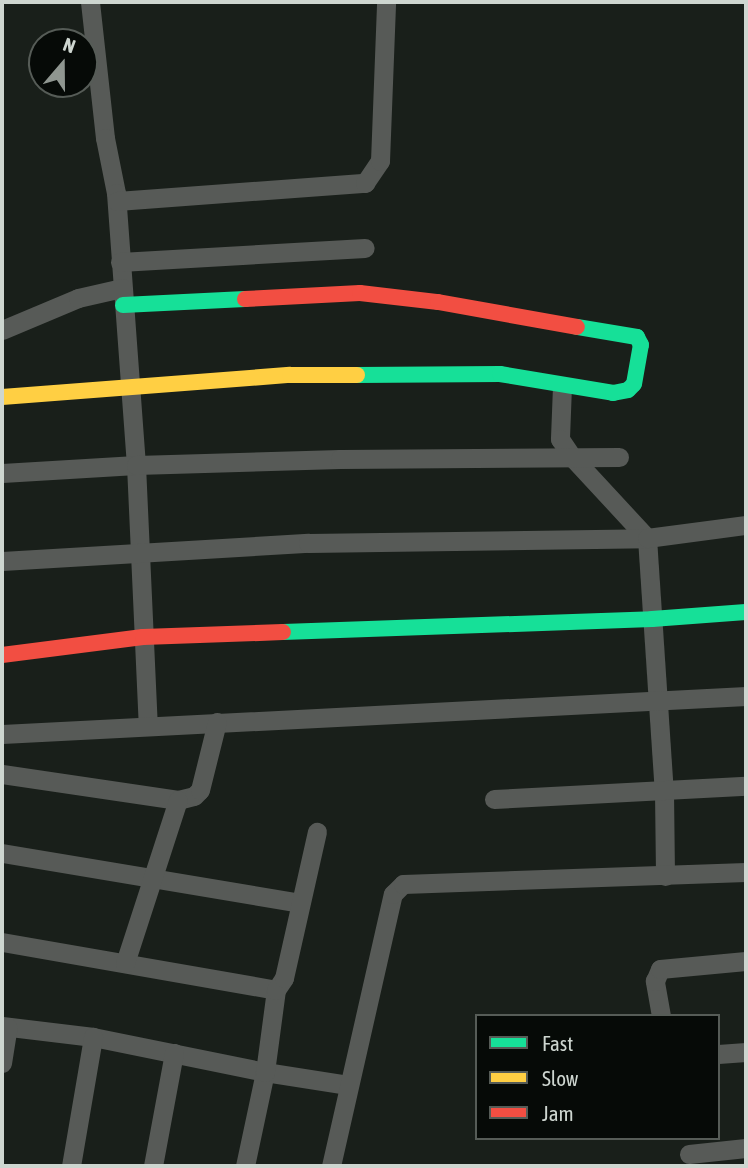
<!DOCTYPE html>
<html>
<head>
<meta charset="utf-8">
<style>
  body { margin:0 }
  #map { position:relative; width:748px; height:1168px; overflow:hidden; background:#191f1a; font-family:"Asap Condensed",sans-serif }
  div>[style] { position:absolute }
  .street>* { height:19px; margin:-9.5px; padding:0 9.5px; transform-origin:9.5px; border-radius:9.5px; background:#575a57 }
  .fast>* { height:16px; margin:-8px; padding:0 8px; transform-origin:8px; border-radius:8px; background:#16e098 }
  .slow>* { height:16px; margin:-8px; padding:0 8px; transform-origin:8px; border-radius:8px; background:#ffcf43 }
  .jam>* { height:16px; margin:-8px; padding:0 8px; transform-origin:8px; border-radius:8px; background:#f24e42 }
  span { translate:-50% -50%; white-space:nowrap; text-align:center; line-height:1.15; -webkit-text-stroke:5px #060a07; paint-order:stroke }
  .frame { position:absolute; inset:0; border:4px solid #ced6d0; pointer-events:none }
  .legend { position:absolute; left:475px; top:1014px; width:245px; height:126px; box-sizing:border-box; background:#060a07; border:2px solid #565c57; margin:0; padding:9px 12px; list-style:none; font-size:21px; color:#ced6d0 }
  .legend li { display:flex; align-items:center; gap:14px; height:35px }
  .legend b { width:35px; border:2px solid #565c57 }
  .north { position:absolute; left:28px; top:28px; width:70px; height:70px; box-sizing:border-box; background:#060a07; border:2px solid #565c57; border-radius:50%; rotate:20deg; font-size:19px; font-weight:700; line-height:28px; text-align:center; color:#ced6d0 }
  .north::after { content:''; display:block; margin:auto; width:24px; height:32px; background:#8f9690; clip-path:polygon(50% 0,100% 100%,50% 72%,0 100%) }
</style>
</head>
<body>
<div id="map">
  <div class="street">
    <div style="left:90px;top:2px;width:137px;rotate:83.7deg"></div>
    <div style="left:105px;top:138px;width:56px;rotate:78.7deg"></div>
    <div style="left:116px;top:193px;width:273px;rotate:85.8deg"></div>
    <div style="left:136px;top:465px;width:260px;rotate:87.4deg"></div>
    <div style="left:117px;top:201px;width:249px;rotate:-4.2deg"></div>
    <div style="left:365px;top:183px;width:27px;rotate:-56deg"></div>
    <div style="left:380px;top:161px;width:159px;rotate:-87.8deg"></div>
    <div style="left:120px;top:262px;width:245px;rotate:-3.3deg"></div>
    <div style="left:2px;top:330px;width:82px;rotate:-22.8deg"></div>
    <div style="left:78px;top:298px;width:45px;rotate:-12.8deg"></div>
    <div style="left:562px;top:386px;width:53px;rotate:92.2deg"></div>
    <div style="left:560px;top:439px;width:22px;rotate:56deg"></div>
    <div style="left:572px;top:457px;width:110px;rotate:47.2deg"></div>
    <div style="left:647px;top:538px;width:255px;rotate:86.2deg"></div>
    <div style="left:664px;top:792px;width:84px;rotate:89.3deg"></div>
    <div style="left:2px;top:473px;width:134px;rotate:-3.4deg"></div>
    <div style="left:136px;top:465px;width:204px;rotate:-1.7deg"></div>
    <div style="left:340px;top:459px;width:279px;rotate:-0.4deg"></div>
    <div style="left:2px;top:561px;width:307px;rotate:-3.4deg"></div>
    <div style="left:308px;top:543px;width:339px;rotate:-0.8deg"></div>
    <div style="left:647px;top:538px;width:100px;rotate:-7.5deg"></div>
    <div style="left:2px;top:734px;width:745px;rotate:-2.92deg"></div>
    <div style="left:2px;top:774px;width:178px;rotate:8.4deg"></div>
    <div style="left:178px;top:800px;width:16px;rotate:-14deg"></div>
    <div style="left:194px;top:796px;width:8px;rotate:-45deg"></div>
    <div style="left:200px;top:790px;width:70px;rotate:-76deg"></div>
    <div style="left:494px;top:799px;width:252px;rotate:-3deg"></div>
    <div style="left:2px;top:853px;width:302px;rotate:9.5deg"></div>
    <div style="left:2px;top:942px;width:278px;rotate:9.9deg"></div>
    <div style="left:125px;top:963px;width:171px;rotate:-72deg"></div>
    <div style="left:661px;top:1016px;width:36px;rotate:-100deg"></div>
    <div style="left:655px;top:981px;width:13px;rotate:-67deg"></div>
    <div style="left:660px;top:969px;width:86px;rotate:-5.3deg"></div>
    <div style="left:2px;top:1026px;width:92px;rotate:6.9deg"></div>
    <div style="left:93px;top:1037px;width:176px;rotate:11.5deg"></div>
    <div style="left:265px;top:1072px;width:84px;rotate:8.9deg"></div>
    <div style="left:718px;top:1054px;width:28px;rotate:-4deg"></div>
    <div style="left:2px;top:1063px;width:36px;rotate:-81deg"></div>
    <div style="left:689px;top:1154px;width:57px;rotate:-6deg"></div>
    <div style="left:71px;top:1166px;width:131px;rotate:-80.3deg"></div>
    <div style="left:153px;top:1166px;width:115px;rotate:-79.5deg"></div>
    <div style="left:245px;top:1166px;width:96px;rotate:-78deg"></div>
    <div style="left:265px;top:1072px;width:83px;rotate:-82.4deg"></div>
    <div style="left:276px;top:990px;width:14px;rotate:-56deg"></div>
    <div style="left:284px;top:978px;width:150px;rotate:-77.3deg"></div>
    <div style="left:331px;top:1166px;width:279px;rotate:-77.2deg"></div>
    <div style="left:393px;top:894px;width:14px;rotate:-45deg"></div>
    <div style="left:403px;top:884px;width:343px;rotate:-2deg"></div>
  </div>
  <div class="fast">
    <div style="left:123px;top:305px;width:122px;rotate:-2.8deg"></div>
    <div style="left:357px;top:375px;width:143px;rotate:-0.4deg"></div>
    <div style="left:500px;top:374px;width:115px;rotate:9.5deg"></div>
    <div style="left:613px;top:393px;width:15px;rotate:-11deg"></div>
    <div style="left:628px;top:390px;width:8px;rotate:-45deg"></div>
    <div style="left:634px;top:384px;width:40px;rotate:-80deg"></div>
    <div style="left:641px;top:345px;width:9px;rotate:-117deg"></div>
    <div style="left:637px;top:337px;width:61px;rotate:-170.5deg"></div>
    <div style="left:283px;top:632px;width:369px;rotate:-2deg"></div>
    <div style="left:652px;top:619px;width:94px;rotate:-4.3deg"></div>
  </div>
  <div class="slow">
    <div style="left:2px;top:397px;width:289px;rotate:-4.4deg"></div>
    <div style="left:290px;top:375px;width:67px"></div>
  </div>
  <div class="jam">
    <div style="left:245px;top:299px;width:115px;rotate:-3deg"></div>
    <div style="left:360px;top:293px;width:79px;rotate:6.6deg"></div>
    <div style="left:438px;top:302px;width:141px;rotate:10.2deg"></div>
    <div style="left:2px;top:655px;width:142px;rotate:-7.3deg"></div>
    <div style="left:143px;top:637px;width:140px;rotate:-2deg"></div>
  </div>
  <div class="frame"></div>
  <ul class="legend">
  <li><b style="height:9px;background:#16e098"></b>Fast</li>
  <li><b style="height:9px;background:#ffcf43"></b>Slow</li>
  <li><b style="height:9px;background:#f24e42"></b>Jam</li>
  </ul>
  <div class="north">N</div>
</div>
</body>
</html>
